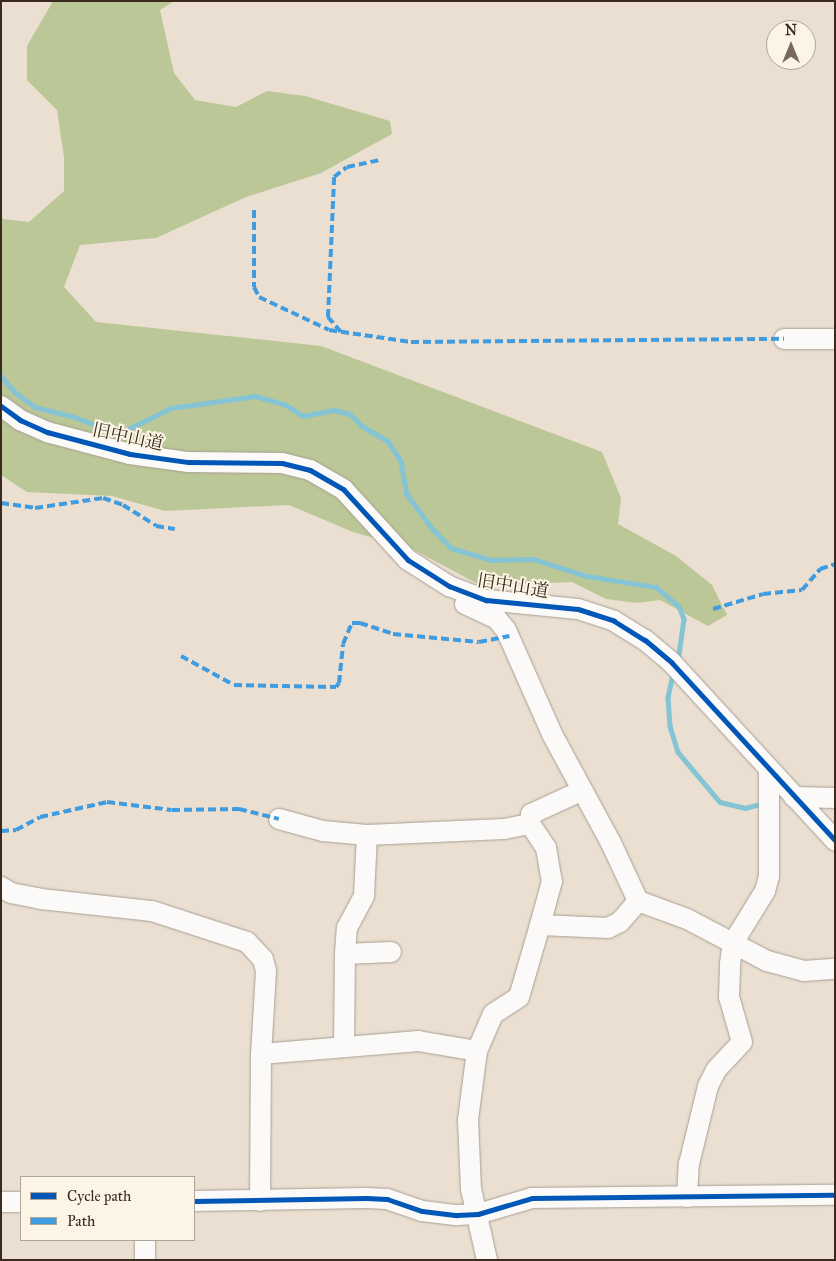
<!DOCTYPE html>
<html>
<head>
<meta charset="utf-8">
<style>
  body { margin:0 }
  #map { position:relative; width:836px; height:1261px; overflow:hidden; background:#eadfd0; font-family:"IM FELL Great Primer","Noto Serif JP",serif }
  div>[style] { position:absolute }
  .forest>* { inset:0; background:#bbc796 }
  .stream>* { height:4.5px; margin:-2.25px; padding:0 2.25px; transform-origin:2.25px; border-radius:2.25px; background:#84c4d4 }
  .roads { filter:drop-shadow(0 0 1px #a79f95) drop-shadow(0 0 1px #a79f95) }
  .minor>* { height:20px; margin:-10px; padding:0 10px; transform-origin:10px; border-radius:10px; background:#fcfaf8 }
  .quiet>* { height:4px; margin-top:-2px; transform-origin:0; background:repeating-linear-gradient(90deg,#3f9ce0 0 8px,transparent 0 12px) }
  .cycleway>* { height:5px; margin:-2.5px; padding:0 2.5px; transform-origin:2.5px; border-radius:2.5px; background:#0057b8 }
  span { translate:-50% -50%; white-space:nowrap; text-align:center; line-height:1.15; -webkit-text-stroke:4px #fcf5e5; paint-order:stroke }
  .street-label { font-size:18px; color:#3b2a1e }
  .frame { position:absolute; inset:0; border:2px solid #3b2a1e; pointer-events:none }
  .legend { position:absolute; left:20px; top:1176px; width:175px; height:65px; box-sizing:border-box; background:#fcf5e5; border:1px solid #afa495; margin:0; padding:6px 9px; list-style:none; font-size:15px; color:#3b2a1e }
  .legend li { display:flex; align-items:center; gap:10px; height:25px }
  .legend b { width:25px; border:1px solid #afa495 }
  .north { position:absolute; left:766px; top:20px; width:50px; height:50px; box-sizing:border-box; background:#fcf5e5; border:1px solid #afa495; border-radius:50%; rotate:0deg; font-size:14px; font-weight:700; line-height:20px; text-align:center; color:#3b2a1e }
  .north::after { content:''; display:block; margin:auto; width:18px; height:22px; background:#78695c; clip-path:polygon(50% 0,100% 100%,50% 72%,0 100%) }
</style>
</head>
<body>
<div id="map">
  <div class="forest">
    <div style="clip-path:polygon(53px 1px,174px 1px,160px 10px,174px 73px,195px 100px,236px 107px,267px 91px,305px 96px,390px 121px,392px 134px,321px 173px,246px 197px,156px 238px,80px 245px,64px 287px,96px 322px,321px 346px,602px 452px,621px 498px,618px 524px,676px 556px,712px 585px,727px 615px,708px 626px,660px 600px,637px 603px,606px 599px,572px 582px,482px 586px,412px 549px,353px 532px,289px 505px,165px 511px,112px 496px,27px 492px,1px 475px,1px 215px,3px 219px,29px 222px,64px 191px,64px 157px,57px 110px,27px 80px,27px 46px)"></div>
  </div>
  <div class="stream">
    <div style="left:1px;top:376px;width:21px;rotate:49deg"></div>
    <div style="left:15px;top:392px;width:25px;rotate:37deg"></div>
    <div style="left:35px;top:407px;width:38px;rotate:14deg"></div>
    <div style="left:72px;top:416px;width:43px;rotate:20.6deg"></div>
    <div style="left:112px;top:431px;width:14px;rotate:-4deg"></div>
    <div style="left:126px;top:430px;width:50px;rotate:-26.1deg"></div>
    <div style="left:171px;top:408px;width:85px;rotate:-8.1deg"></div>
    <div style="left:255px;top:396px;width:32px;rotate:16deg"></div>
    <div style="left:286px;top:405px;width:20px;rotate:33deg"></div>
    <div style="left:303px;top:416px;width:32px;rotate:-11deg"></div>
    <div style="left:334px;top:410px;width:16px;rotate:14deg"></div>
    <div style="left:350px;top:414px;width:17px;rotate:45deg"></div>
    <div style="left:362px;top:426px;width:30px;rotate:30deg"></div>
    <div style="left:388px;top:441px;width:24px;rotate:57deg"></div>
    <div style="left:401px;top:461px;width:34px;rotate:80deg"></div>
    <div style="left:407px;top:494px;width:39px;rotate:54deg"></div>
    <div style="left:430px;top:526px;width:30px;rotate:46deg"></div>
    <div style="left:451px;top:548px;width:42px;rotate:16.7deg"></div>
    <div style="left:491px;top:560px;width:42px;rotate:-1.4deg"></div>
    <div style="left:533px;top:559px;width:57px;rotate:17.5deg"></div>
    <div style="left:587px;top:576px;width:70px;rotate:9.1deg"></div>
    <div style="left:656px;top:587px;width:30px;rotate:40deg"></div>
    <div style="left:679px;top:606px;width:14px;rotate:69deg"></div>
    <div style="left:684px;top:619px;width:37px;rotate:98deg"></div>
    <div style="left:673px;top:674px;width:24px;rotate:102deg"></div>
    <div style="left:668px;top:697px;width:29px;rotate:86deg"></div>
    <div style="left:670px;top:726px;width:27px;rotate:73deg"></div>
    <div style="left:678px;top:752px;width:65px;rotate:50deg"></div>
    <div style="left:720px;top:802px;width:26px;rotate:13deg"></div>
    <div style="left:745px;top:808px;width:20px;rotate:-15deg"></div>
  </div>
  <div class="roads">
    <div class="minor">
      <div style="left:784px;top:339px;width:51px"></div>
      <div style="left:1px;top:406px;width:24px;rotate:36deg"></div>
      <div style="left:20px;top:420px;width:30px;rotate:24deg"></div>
      <div style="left:47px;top:432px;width:86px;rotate:14.8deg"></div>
      <div style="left:130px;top:454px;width:59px;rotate:7.9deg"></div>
      <div style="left:188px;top:462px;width:94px;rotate:0.6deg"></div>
      <div style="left:282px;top:463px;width:29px;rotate:14deg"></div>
      <div style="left:310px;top:470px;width:39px;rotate:30deg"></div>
      <div style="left:344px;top:490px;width:95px;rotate:47.6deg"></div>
      <div style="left:408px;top:560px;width:49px;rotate:32.4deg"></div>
      <div style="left:449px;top:586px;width:40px;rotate:21deg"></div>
      <div style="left:486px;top:600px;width:92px;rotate:5.6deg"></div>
      <div style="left:578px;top:609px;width:38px;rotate:18deg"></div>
      <div style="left:614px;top:621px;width:36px;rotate:32deg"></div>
      <div style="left:645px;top:640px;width:35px;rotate:40deg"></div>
      <div style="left:672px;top:663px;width:241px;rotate:47.4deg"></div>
      <div style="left:465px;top:604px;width:35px;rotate:25deg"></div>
      <div style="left:497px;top:619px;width:14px;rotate:51deg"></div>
      <div style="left:506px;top:630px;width:114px;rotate:66.1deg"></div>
      <div style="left:552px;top:734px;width:124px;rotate:61.6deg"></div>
      <div style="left:611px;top:843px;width:64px;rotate:65deg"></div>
      <div style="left:638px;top:901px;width:52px;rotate:20.2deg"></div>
      <div style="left:687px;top:919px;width:90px;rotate:27.7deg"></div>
      <div style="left:767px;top:961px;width:38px;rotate:15deg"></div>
      <div style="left:804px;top:971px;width:31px;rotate:-4deg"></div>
      <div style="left:794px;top:797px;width:41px;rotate:1.4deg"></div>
      <div style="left:279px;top:819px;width:46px;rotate:15.3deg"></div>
      <div style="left:323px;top:831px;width:44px;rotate:5.2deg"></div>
      <div style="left:367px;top:835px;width:137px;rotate:-2.5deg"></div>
      <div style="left:504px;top:829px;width:26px;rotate:-11deg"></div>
      <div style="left:530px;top:824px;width:10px;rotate:-84deg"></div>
      <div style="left:531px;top:814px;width:55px;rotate:-24.7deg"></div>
      <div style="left:530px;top:824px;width:29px;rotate:56deg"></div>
      <div style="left:546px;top:848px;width:34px;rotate:80deg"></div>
      <div style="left:552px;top:881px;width:46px;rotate:105.3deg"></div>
      <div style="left:1px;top:887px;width:12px;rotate:31deg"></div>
      <div style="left:11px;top:893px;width:31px;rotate:11deg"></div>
      <div style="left:41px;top:899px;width:112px;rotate:6.2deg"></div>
      <div style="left:152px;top:911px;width:100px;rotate:18.1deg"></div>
      <div style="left:247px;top:942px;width:23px;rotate:47deg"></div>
      <div style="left:263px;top:959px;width:12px;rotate:76deg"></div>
      <div style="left:266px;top:971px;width:83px;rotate:93.4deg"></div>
      <div style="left:261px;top:1054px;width:147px;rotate:90.4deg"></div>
      <div style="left:345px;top:954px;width:26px;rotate:-86deg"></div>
      <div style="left:347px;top:928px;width:36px;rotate:-62deg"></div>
      <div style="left:364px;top:896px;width:61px;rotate:-87.2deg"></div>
      <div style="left:344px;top:1046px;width:92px;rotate:-89.4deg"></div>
      <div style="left:345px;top:954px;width:46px;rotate:-2.5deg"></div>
      <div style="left:261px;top:1054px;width:158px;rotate:-4.7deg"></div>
      <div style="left:418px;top:1041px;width:60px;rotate:9.6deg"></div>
      <div style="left:687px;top:1197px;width:33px;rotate:-87deg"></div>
      <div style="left:689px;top:1164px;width:80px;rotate:-76.3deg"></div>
      <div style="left:708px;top:1086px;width:18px;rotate:-63deg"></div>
      <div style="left:716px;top:1070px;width:38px;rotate:-47deg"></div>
      <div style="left:742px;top:1042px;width:47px;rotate:-106.1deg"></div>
      <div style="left:729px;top:997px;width:33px;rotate:-88deg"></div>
      <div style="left:730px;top:964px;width:21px;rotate:-82deg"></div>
      <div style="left:733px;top:943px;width:61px;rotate:-58.4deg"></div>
      <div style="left:765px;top:891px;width:16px;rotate:-75deg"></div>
      <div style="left:769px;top:876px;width:105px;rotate:-90deg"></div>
      <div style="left:194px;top:1201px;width:172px;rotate:-1deg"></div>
      <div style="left:366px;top:1198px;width:21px;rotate:3deg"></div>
      <div style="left:387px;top:1199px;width:37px;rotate:19deg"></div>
      <div style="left:422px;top:1211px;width:35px;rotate:7deg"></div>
      <div style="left:457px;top:1215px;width:21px;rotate:-3deg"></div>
      <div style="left:478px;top:1214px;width:56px;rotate:-16.5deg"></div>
      <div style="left:532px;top:1198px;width:303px;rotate:-0.6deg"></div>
      <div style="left:1px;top:1202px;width:20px"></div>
      <div style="left:145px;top:1240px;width:20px;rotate:90deg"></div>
      <div style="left:487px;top:1260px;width:73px;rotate:-102.7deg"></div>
      <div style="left:471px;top:1189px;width:69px;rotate:-92.5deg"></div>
      <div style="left:468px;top:1120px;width:70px;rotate:-82.6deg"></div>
      <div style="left:477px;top:1051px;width:40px;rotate:-66.6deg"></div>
      <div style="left:493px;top:1014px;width:31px;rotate:-33deg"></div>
      <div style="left:519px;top:997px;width:75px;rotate:-73.7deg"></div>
      <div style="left:540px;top:925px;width:68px;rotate:2.5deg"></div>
      <div style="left:608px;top:928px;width:13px;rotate:-27deg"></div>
      <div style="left:620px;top:922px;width:28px;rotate:-49deg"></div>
    </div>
  </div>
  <div class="quiet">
    <div style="left:254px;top:210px;width:77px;rotate:90deg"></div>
    <div style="left:254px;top:287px;width:11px;rotate:63deg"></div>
    <div style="left:259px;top:297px;width:77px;rotate:25.2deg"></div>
    <div style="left:329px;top:330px;width:83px;rotate:8.3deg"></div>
    <div style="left:411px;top:342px;width:373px;rotate:-0.5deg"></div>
    <div style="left:341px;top:332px;width:20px;rotate:-131deg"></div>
    <div style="left:328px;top:317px;width:140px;rotate:-87.5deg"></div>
    <div style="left:334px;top:177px;width:16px;rotate:-38deg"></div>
    <div style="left:347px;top:167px;width:33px;rotate:-12deg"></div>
    <div style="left:1px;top:503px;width:34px;rotate:8deg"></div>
    <div style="left:35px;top:508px;width:69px;rotate:-8.4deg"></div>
    <div style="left:103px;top:498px;width:21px;rotate:19deg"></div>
    <div style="left:123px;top:505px;width:39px;rotate:32deg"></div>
    <div style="left:156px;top:526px;width:19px;rotate:9deg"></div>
    <div style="left:713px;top:609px;width:52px;rotate:-16.7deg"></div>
    <div style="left:763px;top:594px;width:39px;rotate:-6deg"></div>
    <div style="left:802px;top:590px;width:28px;rotate:-49deg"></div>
    <div style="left:820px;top:569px;width:16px;rotate:-18deg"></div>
    <div style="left:181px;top:656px;width:60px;rotate:28.7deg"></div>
    <div style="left:234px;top:685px;width:102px;rotate:1.1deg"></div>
    <div style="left:336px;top:687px;width:5px;rotate:-53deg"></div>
    <div style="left:339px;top:683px;width:39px;rotate:-84deg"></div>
    <div style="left:343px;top:644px;width:23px;rotate:-67deg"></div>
    <div style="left:352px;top:623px;width:8px"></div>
    <div style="left:360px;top:623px;width:35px;rotate:18deg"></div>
    <div style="left:393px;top:634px;width:86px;rotate:5.3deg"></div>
    <div style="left:479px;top:642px;width:31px;rotate:-11deg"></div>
    <div style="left:1px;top:831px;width:15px;rotate:-4deg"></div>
    <div style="left:16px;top:830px;width:27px;rotate:-28deg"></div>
    <div style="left:40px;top:817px;width:69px;rotate:-12.6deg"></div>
    <div style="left:107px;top:802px;width:65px;rotate:7deg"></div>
    <div style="left:172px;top:810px;width:67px;rotate:-0.9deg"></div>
    <div style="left:239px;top:809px;width:41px;rotate:14deg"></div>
  </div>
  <div class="cycleway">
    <div style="left:1px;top:406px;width:24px;rotate:36deg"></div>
    <div style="left:20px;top:420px;width:30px;rotate:24deg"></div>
    <div style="left:47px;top:432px;width:86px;rotate:14.8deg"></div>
    <div style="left:130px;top:454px;width:59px;rotate:7.9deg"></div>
    <div style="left:188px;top:462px;width:94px;rotate:0.6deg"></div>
    <div style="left:282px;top:463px;width:29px;rotate:14deg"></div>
    <div style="left:310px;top:470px;width:39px;rotate:30deg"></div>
    <div style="left:344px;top:490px;width:95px;rotate:47.6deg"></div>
    <div style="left:408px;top:560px;width:49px;rotate:32.4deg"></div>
    <div style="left:449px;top:586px;width:40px;rotate:21deg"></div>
    <div style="left:486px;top:600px;width:92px;rotate:5.6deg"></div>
    <div style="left:578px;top:609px;width:38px;rotate:18deg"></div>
    <div style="left:614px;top:621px;width:36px;rotate:32deg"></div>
    <div style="left:645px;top:640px;width:35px;rotate:40deg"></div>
    <div style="left:672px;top:663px;width:241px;rotate:47.4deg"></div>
    <div style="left:194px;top:1201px;width:172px;rotate:-1deg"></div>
    <div style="left:366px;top:1198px;width:21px;rotate:3deg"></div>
    <div style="left:387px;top:1199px;width:37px;rotate:19deg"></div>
    <div style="left:422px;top:1211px;width:35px;rotate:7deg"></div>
    <div style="left:457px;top:1215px;width:21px;rotate:-3deg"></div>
    <div style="left:478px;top:1214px;width:56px;rotate:-16.5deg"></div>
    <div style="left:532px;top:1198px;width:303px;rotate:-0.6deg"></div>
  </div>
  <div class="street-label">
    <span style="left:128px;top:437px;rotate:12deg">旧中山道</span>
    <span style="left:513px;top:586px;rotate:9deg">旧中山道</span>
  </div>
  <div class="frame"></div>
  <ul class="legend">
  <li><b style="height:6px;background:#0057b8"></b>Cycle path</li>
  <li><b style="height:6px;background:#3f9ce0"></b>Path</li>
  </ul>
  <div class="north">N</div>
</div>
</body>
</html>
